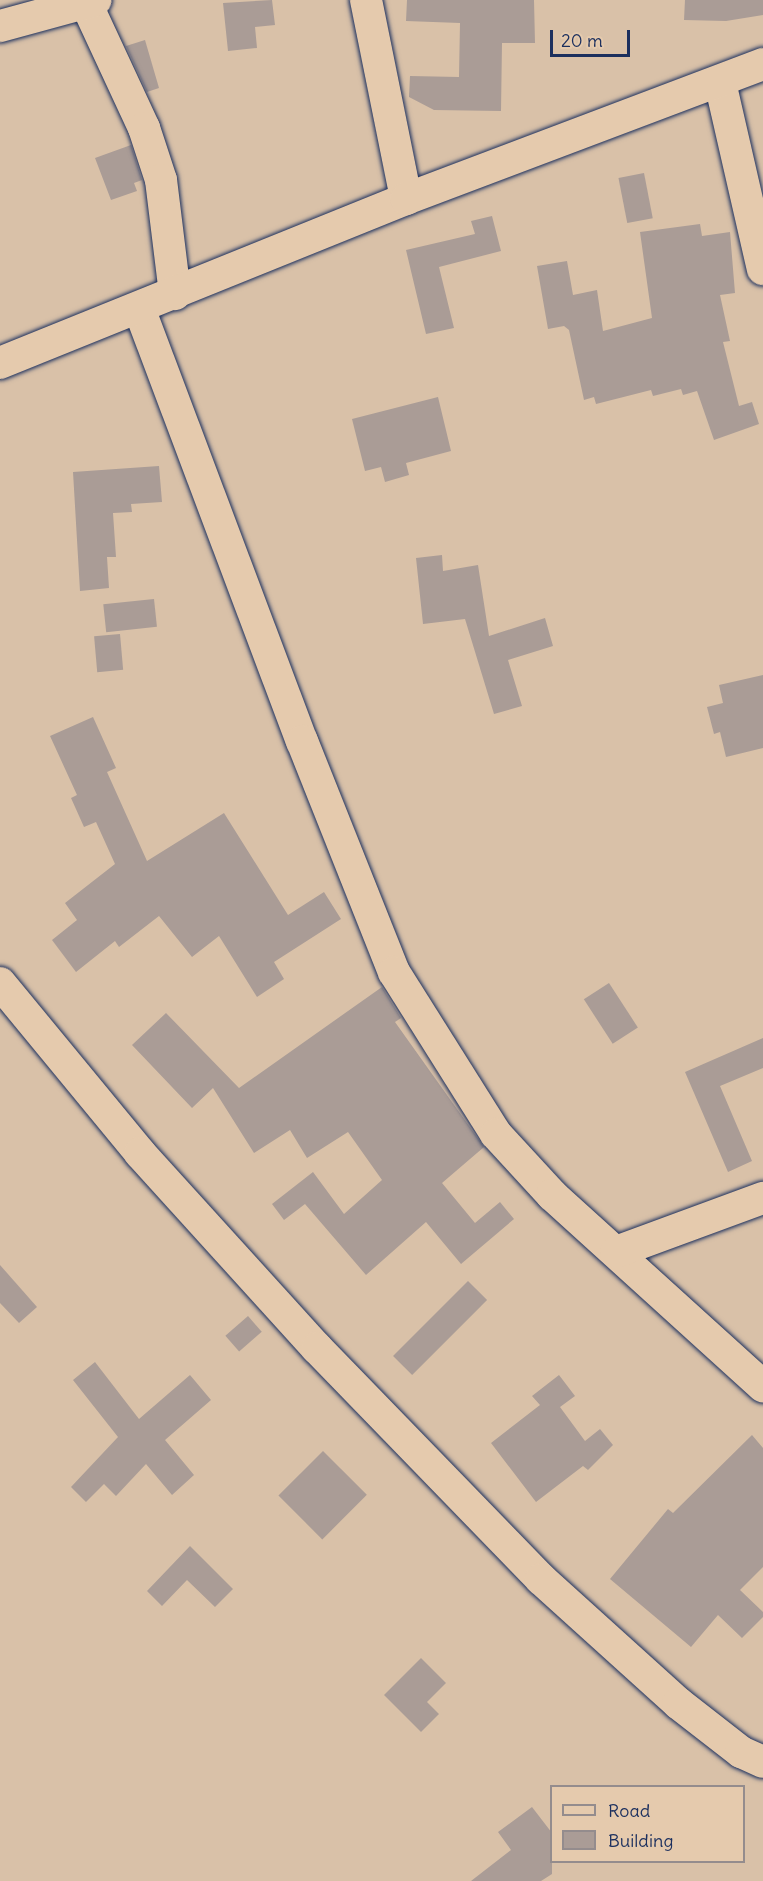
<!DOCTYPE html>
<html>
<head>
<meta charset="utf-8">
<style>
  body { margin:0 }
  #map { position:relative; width:763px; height:1881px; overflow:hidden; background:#d9c1a8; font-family:Delius,sans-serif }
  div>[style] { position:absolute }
  .building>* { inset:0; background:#aa9c96; transform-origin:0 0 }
  .roads { filter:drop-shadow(0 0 2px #1b2f5e) drop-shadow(0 0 2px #1b2f5e) }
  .street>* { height:32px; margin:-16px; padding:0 16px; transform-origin:16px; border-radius:16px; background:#e5caad }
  span { translate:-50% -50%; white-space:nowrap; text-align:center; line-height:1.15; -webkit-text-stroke:4.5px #e5caad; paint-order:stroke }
  .legend { position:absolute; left:550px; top:1785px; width:195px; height:78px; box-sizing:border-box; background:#e5caad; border:2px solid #948c8d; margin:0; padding:8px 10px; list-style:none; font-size:18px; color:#1b2f5e }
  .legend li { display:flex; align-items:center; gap:12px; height:30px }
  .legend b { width:30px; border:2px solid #948c8d }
  .scale { position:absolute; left:550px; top:30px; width:80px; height:27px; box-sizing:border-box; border:3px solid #1b2f5e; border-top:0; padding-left:8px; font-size:18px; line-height:21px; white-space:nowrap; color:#1b2f5e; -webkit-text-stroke:4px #e5caad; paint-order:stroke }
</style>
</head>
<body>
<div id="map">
  <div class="building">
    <div style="clip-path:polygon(272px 0,275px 25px,255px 27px,257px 48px,228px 51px,223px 3px)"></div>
    <div style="clip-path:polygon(407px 0,534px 0,535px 43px,502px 43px,501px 111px,434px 110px,409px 97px,410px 76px,459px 77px,460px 23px,406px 21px)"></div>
    <div style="clip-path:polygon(685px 0,763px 0,763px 15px,726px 21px,684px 20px)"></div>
    <div style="clip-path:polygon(145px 40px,159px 88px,147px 92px,126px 46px)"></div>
    <div style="clip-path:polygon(131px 145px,142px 180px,134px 183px,137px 191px,111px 200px,95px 158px)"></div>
    <div style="left:644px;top:173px;width:46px;height:26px;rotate:79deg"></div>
    <div style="clip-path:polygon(492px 216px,501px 251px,439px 267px,454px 328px,426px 334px,406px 250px,475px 234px,471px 221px)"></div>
    <div style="clip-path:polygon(700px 224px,702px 236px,730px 232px,735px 293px,720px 295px,730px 341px,723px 342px,739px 406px,752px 402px,759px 424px,714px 440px,697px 391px,683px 395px,681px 389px,653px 396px,651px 390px,596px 404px,594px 397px,584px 400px,569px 330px,564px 326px,548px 329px,537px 266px,567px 261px,573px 295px,597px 290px,603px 331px,652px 318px,640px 232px)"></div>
    <div style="clip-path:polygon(438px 397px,451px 451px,406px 463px,409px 475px,385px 482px,381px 467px,365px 471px,352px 419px)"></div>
    <div style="clip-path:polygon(159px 466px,162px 502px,131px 504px,132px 512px,113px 513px,116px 557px,107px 557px,109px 588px,80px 591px,73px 472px)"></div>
    <div style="clip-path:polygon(442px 555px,443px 571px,478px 565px,489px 636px,545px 618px,553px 646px,508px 660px,522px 706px,494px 714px,465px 619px,423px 624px,416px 558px)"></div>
    <div style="left:154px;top:599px;width:28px;height:51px;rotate:84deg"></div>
    <div style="left:120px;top:634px;width:36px;height:26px;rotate:85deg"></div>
    <div style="clip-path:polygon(763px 675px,763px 748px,726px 757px,720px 732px,714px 734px,707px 707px,723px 703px,719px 685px)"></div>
    <div style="clip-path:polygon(93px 717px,116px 768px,107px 772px,147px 861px,224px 813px,288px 915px,324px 892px,341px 919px,274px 962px,284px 979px,257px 997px,219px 936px,192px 957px,159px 916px,119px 947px,115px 941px,76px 972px,52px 940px,77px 920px,65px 903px,115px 864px,96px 822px,84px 827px,71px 798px,77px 795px,50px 736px)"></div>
    <div style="left:609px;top:983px;width:53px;height:30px;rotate:57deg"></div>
    <div style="clip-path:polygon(382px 987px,401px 1018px,395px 1022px,484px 1147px,442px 1183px,475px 1223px,500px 1202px,514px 1219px,461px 1264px,426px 1222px,366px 1275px,305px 1204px,284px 1220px,272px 1204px,313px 1172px,344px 1214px,382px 1180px,348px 1132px,307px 1158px,290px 1130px,254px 1153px,213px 1088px,192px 1108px,132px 1045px,166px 1013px,239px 1088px)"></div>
    <div style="clip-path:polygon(763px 1038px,763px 1068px,720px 1086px,752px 1161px,728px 1172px,685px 1072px)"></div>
    <div style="clip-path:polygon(0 1265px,37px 1307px,19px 1323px,0 1303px)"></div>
    <div style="left:468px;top:1281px;width:27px;height:106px;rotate:45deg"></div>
    <div style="left:248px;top:1316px;width:21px;height:30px;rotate:49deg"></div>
    <div style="clip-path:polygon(95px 1362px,139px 1419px,190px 1375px,211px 1400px,165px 1440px,194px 1475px,172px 1495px,146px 1464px,116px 1496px,104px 1484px,86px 1502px,71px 1487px,118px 1437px,73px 1380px)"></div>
    <div style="clip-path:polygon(559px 1375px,575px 1396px,560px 1407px,585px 1441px,600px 1429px,613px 1445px,588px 1470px,583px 1466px,536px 1502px,491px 1443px,540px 1405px,532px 1396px)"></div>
    <div style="clip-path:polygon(752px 1435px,763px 1448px,763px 1567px,740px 1590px,763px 1612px,763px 1617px,742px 1638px,718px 1615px,691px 1647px,610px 1579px,668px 1509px,673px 1513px)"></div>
    <div style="left:323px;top:1451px;width:62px;height:63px;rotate:45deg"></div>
    <div style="clip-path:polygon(190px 1546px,233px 1589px,215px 1607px,187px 1580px,162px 1606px,147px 1591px)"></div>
    <div style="clip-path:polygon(421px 1658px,446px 1683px,427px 1702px,439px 1714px,421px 1732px,384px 1695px)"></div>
    <div style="clip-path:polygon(532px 1807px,552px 1833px,552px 1874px,541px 1881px,471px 1881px,511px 1850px,498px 1832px)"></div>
  </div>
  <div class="roads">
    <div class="street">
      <div style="left:366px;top:0;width:203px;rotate:78.6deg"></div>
      <div style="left:86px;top:3px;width:138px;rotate:65.1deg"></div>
      <div style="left:144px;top:128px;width:55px;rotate:71.9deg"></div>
      <div style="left:161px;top:180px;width:115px;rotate:83deg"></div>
      <div style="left:0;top:26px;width:99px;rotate:-15.2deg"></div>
      <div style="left:720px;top:82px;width:192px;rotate:77.1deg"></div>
      <div style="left:139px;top:308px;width:463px;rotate:69.4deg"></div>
      <div style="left:302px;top:741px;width:249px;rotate:68.3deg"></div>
      <div style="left:394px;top:972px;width:191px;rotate:57.8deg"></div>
      <div style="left:496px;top:1134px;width:83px;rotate:47.4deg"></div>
      <div style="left:552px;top:1195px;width:285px;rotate:42.2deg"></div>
      <div style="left:0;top:363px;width:438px;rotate:-22deg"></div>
      <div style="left:406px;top:199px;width:382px;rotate:-20.7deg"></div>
      <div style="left:0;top:983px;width:220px;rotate:50.5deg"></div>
      <div style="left:140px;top:1153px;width:263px;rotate:47.8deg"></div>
      <div style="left:317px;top:1348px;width:322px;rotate:45.9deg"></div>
      <div style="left:541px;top:1579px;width:185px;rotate:42.1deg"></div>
      <div style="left:678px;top:1703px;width:80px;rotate:37.9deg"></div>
      <div style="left:741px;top:1752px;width:24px;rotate:24deg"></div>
      <div style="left:616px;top:1252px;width:157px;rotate:-20.2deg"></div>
    </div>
  </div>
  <ul class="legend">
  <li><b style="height:8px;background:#e5caad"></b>Road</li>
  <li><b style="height:16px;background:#aa9c96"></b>Building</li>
  </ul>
  <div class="scale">20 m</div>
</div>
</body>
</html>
